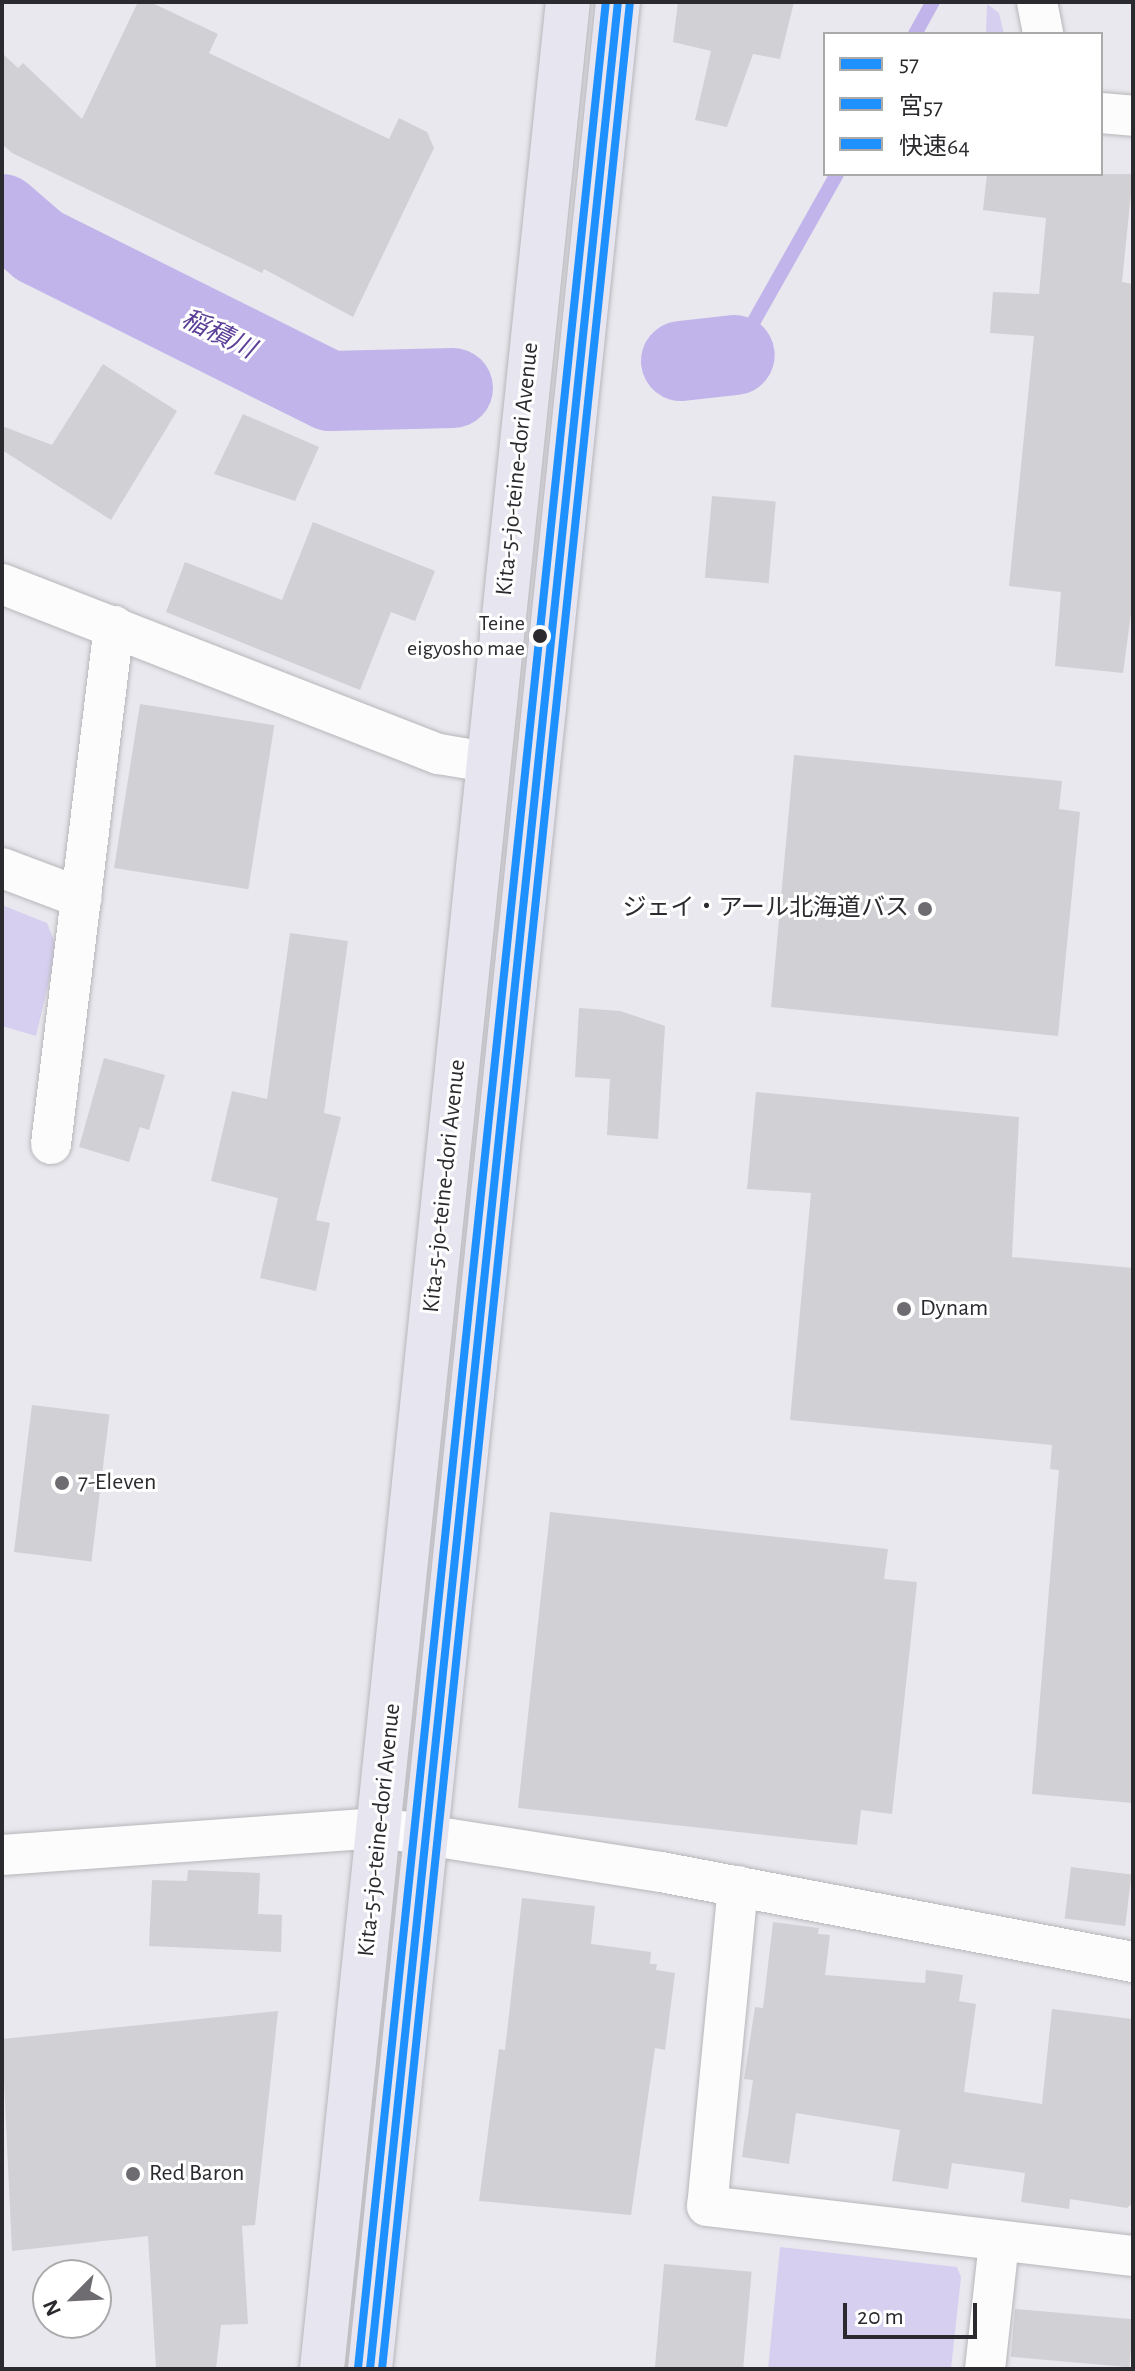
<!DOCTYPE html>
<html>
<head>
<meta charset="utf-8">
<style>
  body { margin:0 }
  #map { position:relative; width:1135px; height:2371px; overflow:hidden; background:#e9e8ee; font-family:"Alegreya Sans","Noto Sans JP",sans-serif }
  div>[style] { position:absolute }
  .green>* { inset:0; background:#d6cfef }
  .stream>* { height:14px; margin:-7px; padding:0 7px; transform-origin:7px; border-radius:7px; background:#c1b4ea }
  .river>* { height:80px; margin:-40px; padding:0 40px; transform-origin:40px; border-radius:40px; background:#c1b4ea }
  .building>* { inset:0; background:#d1d0d4; transform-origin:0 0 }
  .roads { filter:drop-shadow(0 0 2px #b7b6ba) drop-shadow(0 0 2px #b7b6ba) }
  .street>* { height:40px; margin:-20px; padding:0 20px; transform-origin:20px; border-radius:20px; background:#fcfcfc }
  .highway>* { height:44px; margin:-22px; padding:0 22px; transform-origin:22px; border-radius:22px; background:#e7e5ef }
  .bus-1>* { height:8px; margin:-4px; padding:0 4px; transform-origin:4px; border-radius:4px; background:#1e90ff }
  .bus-2>* { height:8px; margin:-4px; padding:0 4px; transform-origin:4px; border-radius:4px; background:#1e90ff }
  .bus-3>* { height:8px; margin:-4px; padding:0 4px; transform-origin:4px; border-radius:4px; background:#1e90ff }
  .dots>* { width:22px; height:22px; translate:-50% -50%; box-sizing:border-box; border:4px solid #fff; border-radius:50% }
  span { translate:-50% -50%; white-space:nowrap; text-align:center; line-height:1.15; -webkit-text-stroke:6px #fff; paint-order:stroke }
  .bus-label { font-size:22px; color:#2b2a2e }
  .right { translate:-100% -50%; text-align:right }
  .street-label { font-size:24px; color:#2b2a2e }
  .poi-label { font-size:24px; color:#2b2a2e }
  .left { translate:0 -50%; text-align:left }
  .water-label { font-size:26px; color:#5c3f97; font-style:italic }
  .frame { position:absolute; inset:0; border:4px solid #2b2a2e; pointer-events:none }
  .legend { position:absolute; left:823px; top:32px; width:280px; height:144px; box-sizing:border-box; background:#fff; border:2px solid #aaaaab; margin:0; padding:10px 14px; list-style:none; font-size:24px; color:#2b2a2e }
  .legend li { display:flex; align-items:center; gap:16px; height:40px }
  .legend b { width:40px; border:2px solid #aaaaab }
  .north { position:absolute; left:32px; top:2259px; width:80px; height:80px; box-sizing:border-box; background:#fff; border:2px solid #aaaaab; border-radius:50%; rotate:246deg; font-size:22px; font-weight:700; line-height:32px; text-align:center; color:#2b2a2e }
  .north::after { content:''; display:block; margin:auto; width:28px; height:36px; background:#6e6c71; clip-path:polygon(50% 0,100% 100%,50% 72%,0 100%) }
  .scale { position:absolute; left:843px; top:2303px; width:134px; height:36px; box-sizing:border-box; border:4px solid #2b2a2e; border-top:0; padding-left:10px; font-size:24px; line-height:28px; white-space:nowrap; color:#2b2a2e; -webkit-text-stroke:6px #fff; paint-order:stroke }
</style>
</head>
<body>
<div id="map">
  <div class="green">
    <div style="clip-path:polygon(987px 4px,999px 13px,1004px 34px,986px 34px)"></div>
    <div style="clip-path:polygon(2px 905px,47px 923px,57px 948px,36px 1036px,2px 1026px)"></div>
    <div style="clip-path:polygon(780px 2247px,957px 2267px,961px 2277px,951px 2369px,768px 2369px)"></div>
  </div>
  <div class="stream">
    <div style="left:915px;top:34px;width:37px;rotate:-61deg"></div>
    <div style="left:735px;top:355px;width:208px;rotate:-60.6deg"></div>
  </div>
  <div class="river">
    <div style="left:2px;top:214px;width:49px;rotate:40.9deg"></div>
    <div style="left:39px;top:246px;width:325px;rotate:26.5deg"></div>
    <div style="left:330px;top:391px;width:123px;rotate:-1.4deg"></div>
    <div style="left:681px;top:361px;width:54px;rotate:-6.3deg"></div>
  </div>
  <div class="building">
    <div style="clip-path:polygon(138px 2px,150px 2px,218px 34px,209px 53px,389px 139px,399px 118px,427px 132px,434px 148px,353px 317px,264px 269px,262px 273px,12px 153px,2px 144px,2px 53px,18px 68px,23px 63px,82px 119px)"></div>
    <div style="clip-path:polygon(678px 2px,794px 2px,780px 59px,753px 54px,727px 127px,695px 120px,711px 51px,673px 42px)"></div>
    <div style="clip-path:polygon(987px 174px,1133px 174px,1122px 282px,1133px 284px,1133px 599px,1123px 673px,1055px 666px,1061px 592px,1009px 586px,1034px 336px,990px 333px,993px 292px,1039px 294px,1046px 218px,983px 210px)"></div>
    <div style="clip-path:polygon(103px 364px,177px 411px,111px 520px,2px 450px,2px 426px,52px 445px)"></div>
    <div style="clip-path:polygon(243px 414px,319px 447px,295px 501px,214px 474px)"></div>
    <div style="left:712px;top:496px;width:64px;height:82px;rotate:5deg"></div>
    <div style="clip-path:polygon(313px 522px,435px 571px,415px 621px,391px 612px,360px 690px,166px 612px,185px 562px,282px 600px)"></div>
    <div style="left:140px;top:704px;width:136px;height:166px;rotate:9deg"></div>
    <div style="clip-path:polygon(794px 755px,1062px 781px,1059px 809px,1080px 812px,1058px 1036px,771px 1007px)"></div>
    <div style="clip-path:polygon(290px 933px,348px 941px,324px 1113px,341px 1117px,316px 1220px,330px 1223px,316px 1291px,260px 1278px,278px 1198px,211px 1181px,232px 1091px,267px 1099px)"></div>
    <div style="clip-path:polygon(579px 1008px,620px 1011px,665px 1026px,658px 1139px,607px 1135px,610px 1079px,575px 1077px)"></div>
    <div style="clip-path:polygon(104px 1058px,165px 1075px,149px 1130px,140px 1127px,129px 1162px,79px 1147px)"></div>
    <div style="clip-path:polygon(756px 1092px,1019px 1117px,1012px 1257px,1133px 1268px,1133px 1803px,1032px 1794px,1059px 1470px,1050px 1469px,1052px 1445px,790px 1420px,811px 1193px,747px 1189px)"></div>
    <div style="left:32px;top:1405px;width:78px;height:148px;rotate:7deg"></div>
    <div style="clip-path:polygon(550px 1512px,888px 1549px,884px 1579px,917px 1582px,892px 1814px,861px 1810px,857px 1845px,518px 1808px)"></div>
    <div style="left:1071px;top:1867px;width:61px;height:52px;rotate:7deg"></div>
    <div style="clip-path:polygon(188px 1870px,260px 1873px,258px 1914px,282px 1915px,281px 1952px,149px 1946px,152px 1880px,187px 1881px)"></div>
    <div style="clip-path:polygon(522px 1898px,595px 1906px,591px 1944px,651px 1952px,650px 1964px,657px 1964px,656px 1970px,675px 1973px,665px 2050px,655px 2048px,631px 2215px,479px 2201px,499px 2049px,505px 2050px)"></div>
    <div style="clip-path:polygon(773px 1922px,819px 1928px,818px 1934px,830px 1935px,825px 1975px,925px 1983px,926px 1970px,963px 1975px,959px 2001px,976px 2004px,964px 2092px,1042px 2104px,1052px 2009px,1133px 2019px,1133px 2203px,1127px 2208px,1070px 2199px,1069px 2209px,1021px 2202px,1025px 2173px,952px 2163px,948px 2189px,892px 2181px,900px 2130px,796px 2113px,789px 2164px,742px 2157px,753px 2080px,744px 2079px,755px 2007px,763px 2008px)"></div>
    <div style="clip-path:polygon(278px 2011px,255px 2225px,242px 2226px,248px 2324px,221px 2325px,216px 2369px,156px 2369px,148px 2236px,12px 2251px,2px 2039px)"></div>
    <div style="left:664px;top:2264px;width:88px;height:106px;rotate:5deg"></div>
    <div style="left:1015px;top:2309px;width:119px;height:48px;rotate:5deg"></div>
  </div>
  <div class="roads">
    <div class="street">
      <div style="left:1037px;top:2px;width:33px;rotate:79deg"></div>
      <div style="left:1101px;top:113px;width:32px;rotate:5deg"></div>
      <div style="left:2px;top:584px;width:469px;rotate:21.3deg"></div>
      <div style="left:439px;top:754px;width:49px;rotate:9.5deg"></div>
      <div style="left:2px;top:868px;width:85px;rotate:20.6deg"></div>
      <div style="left:51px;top:1144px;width:522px;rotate:-83.07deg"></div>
      <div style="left:2px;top:1855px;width:381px;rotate:-4.1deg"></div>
      <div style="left:382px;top:1828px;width:282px;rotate:9deg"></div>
      <div style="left:661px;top:1872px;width:481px;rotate:10.8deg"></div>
      <div style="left:738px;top:1886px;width:321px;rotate:95.5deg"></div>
      <div style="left:707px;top:2206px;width:429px;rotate:6.7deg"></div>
      <div style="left:985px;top:2369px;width:127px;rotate:-83.7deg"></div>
    </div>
    <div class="highway">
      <div style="left:322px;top:2369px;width:2380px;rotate:-84.07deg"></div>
      <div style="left:370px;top:2369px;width:2380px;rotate:-84.02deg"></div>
    </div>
  </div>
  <div class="bus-1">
    <div style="left:370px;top:2369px;width:2380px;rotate:-84.02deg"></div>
  </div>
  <div class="bus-2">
    <div style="left:382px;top:2369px;width:2379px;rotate:-84.02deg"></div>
  </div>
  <div class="bus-3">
    <div style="left:358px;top:2368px;width:2379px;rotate:-84.02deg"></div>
  </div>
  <div class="dots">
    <div style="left:540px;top:636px;background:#2b2a2e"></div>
    <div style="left:925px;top:909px;background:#6e6c71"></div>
    <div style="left:904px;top:1309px;background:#6e6c71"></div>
    <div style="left:62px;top:1483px;background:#6e6c71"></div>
    <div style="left:133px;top:2174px;background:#6e6c71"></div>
  </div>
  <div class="bus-label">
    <span class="right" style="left:525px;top:636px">Teine<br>eigyosho mae</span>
  </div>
  <div class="street-label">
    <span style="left:518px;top:469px;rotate:-84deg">Kita-5-jo-teine-dori Avenue</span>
    <span style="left:445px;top:1186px;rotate:-84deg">Kita-5-jo-teine-dori Avenue</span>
    <span style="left:380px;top:1830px;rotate:-84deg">Kita-5-jo-teine-dori Avenue</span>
  </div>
  <div class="poi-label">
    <span class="right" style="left:909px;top:909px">ジェイ・アール北海道バス</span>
    <span class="left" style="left:920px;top:1309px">Dynam</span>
    <span class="left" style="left:78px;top:1483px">7-Eleven</span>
    <span class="left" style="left:149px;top:2174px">Red Baron</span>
  </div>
  <div class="water-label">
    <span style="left:218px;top:335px;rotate:26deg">稲積川</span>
  </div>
  <div class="frame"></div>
  <ul class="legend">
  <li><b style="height:10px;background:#1e90ff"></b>57</li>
  <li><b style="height:10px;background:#1e90ff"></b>宮57</li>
  <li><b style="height:10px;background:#1e90ff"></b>快速64</li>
  </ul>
  <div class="north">N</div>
  <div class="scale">20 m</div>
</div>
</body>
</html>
